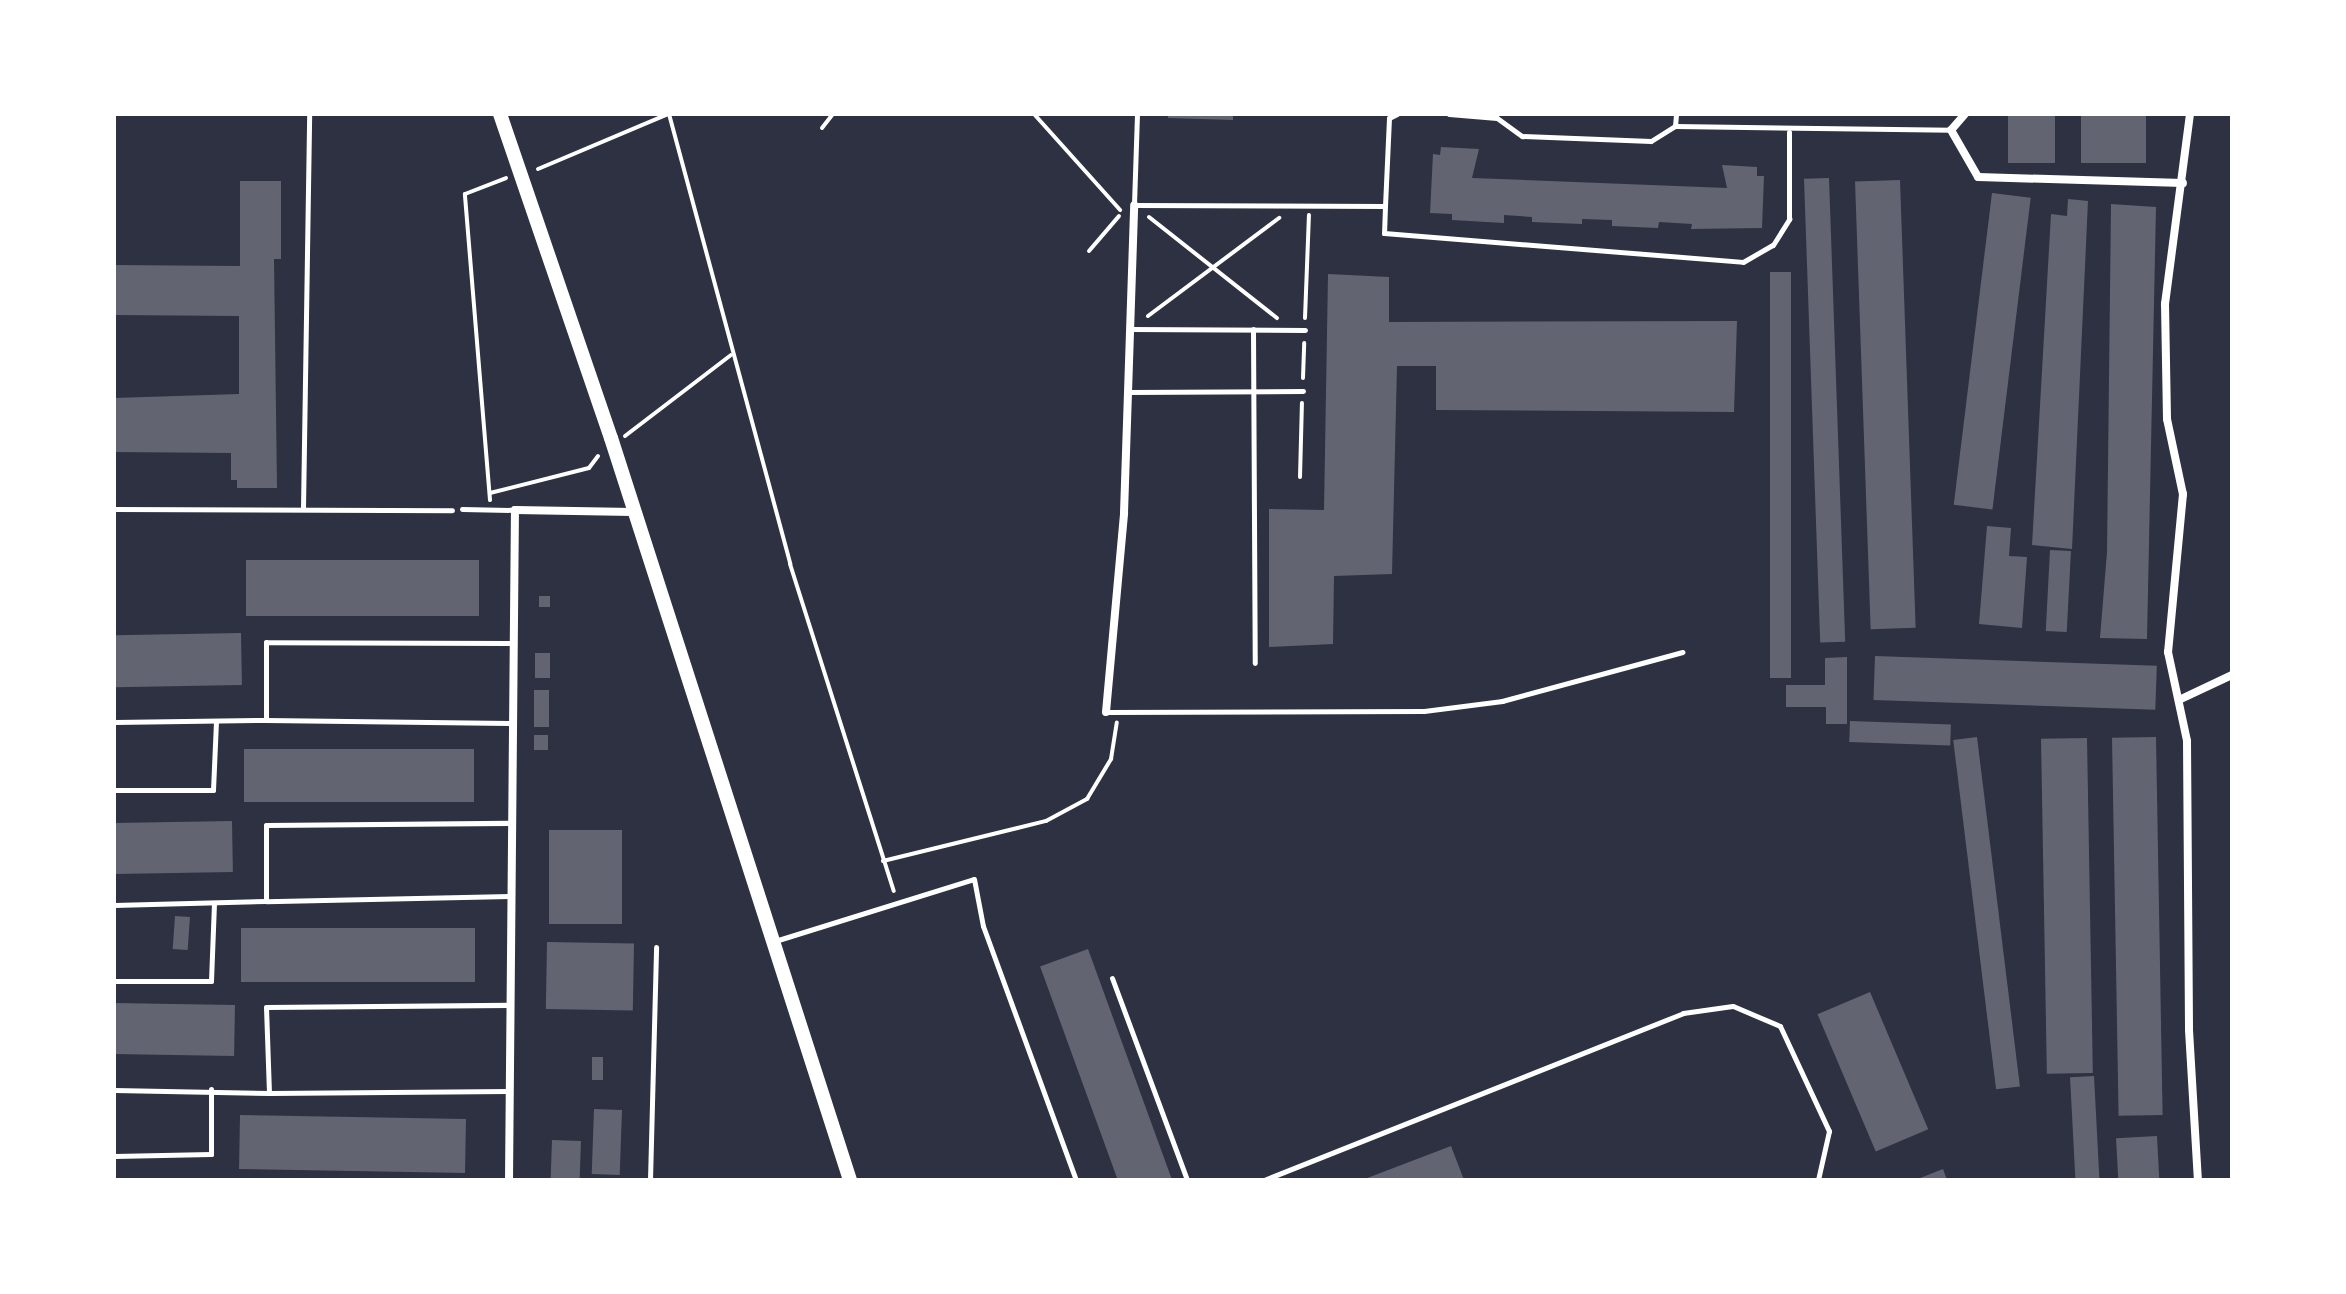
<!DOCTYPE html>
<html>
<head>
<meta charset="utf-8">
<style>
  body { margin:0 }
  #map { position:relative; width:2346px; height:1294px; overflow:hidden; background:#2d3142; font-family:Overpass,sans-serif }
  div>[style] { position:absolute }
  .building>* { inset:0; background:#626471; transform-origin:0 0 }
  .path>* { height:4px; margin:-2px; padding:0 2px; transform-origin:2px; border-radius:2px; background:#fff }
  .service>* { height:5px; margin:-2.5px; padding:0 2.5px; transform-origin:2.5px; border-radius:2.5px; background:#fff }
  .minor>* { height:8px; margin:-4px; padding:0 4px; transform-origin:4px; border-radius:4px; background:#fff }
  .secondary>* { height:14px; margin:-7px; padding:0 7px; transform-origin:7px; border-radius:7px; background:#fff }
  span { translate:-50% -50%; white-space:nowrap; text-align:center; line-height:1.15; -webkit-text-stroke:6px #fff; paint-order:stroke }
  .frame { position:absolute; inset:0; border:116px solid #fff; pointer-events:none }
</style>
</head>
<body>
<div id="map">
  <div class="building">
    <div style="clip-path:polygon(1168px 114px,1233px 114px,1233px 120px,1168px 118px)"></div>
    <div style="left:2008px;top:114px;width:47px;height:49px"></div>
    <div style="left:2081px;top:114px;width:65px;height:49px"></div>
    <div style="clip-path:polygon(1441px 147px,1479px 149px,1472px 178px,1727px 188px,1722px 165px,1757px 167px,1757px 176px,1764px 176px,1762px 228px,1691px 229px,1692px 224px,1659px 222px,1658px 228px,1612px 226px,1612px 220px,1582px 219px,1582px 224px,1532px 222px,1532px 217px,1504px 215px,1504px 223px,1452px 220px,1452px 214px,1430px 213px,1433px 154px,1440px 155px)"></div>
    <div style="left:1829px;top:178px;width:464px;height:25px;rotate:88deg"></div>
    <div style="left:1900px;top:180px;width:448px;height:45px;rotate:88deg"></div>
    <div style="clip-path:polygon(240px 181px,281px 181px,281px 259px,274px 259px,277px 488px,237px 488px,237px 480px,231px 480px,231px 453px,114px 452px,114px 398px,239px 394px,239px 316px,114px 315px,114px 265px,240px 266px)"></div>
    <div style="left:1992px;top:193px;width:39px;height:314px;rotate:7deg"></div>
    <div style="clip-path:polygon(2068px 199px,2088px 201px,2072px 549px,2032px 545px,2051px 214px,2067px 216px)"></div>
    <div style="clip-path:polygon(2111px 204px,2156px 207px,2147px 639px,2100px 638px,2107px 552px)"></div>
    <div style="left:1770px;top:272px;width:21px;height:406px"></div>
    <div style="clip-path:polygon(1328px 274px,1389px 277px,1389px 322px,1737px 321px,1734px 412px,1436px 410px,1436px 366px,1397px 366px,1392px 574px,1334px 576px,1333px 644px,1269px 647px,1269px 509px,1324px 510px)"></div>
    <div style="clip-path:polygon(1987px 526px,2011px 528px,2009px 556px,2027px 557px,2022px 628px,1979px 624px)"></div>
    <div style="left:2050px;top:550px;width:21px;height:81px;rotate:3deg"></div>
    <div style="left:246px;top:560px;width:233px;height:56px"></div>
    <div style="left:539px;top:596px;width:11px;height:11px"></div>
    <div style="left:241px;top:633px;width:52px;height:127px;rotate:89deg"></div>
    <div style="left:535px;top:653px;width:15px;height:25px"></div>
    <div style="left:1875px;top:656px;width:282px;height:44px;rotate:2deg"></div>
    <div style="clip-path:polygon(1847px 657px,1847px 724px,1826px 724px,1826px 707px,1786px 707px,1786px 685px,1825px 685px,1825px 658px)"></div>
    <div style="left:534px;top:690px;width:15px;height:37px"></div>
    <div style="left:1850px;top:721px;width:101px;height:21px;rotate:2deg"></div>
    <div style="left:534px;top:735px;width:14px;height:15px"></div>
    <div style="left:1977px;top:737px;width:352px;height:24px;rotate:83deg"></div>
    <div style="left:2156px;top:737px;width:378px;height:44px;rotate:89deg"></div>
    <div style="left:2087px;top:738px;width:335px;height:46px;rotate:89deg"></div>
    <div style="left:244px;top:749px;width:230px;height:53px"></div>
    <div style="left:232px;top:821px;width:51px;height:118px;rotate:89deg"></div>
    <div style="left:549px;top:830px;width:73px;height:94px"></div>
    <div style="left:175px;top:916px;width:15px;height:33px;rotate:4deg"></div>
    <div style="left:241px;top:928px;width:234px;height:54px"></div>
    <div style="left:547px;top:942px;width:87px;height:67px;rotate:1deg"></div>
    <div style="left:1088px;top:949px;width:245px;height:51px;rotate:70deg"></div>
    <div style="left:1870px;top:992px;width:149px;height:57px;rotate:67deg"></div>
    <div style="left:114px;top:1003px;width:121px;height:51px;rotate:1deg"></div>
    <div style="left:592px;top:1057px;width:11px;height:23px"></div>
    <div style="left:2094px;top:1076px;width:104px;height:24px;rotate:87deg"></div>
    <div style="left:594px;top:1109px;width:28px;height:65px;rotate:2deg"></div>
    <div style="left:240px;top:1115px;width:226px;height:54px;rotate:1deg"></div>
    <div style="left:2157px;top:1136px;width:44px;height:41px;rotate:87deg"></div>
    <div style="left:552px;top:1140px;width:29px;height:40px;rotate:2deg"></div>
    <div style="clip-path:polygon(1451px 1146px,1464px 1180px,1362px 1180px)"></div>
    <div style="clip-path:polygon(1943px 1169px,1947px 1180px,1915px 1180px)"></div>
  </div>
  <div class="path">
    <div style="left:669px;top:114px;width:466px;rotate:74.9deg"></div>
    <div style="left:790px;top:564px;width:343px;rotate:72.4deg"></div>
    <div style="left:1034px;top:114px;width:129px;rotate:48.1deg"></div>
    <div style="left:822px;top:128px;width:18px;rotate:-52deg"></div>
    <div style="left:538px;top:169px;width:141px;rotate:-22.9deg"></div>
    <div style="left:1149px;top:217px;width:163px;rotate:38.3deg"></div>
    <div style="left:1089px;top:251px;width:46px;rotate:-49.4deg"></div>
    <div style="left:1148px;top:316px;width:164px;rotate:-36.8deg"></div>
    <div style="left:1305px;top:318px;width:103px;rotate:-87.8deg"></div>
    <div style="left:1303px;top:378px;width:35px;rotate:-88deg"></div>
    <div style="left:625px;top:436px;width:133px;rotate:-37.4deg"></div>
    <div style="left:1300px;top:477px;width:74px;rotate:-88.5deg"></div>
    <div style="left:490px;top:493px;width:102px;rotate:-14.2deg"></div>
    <div style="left:589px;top:468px;width:15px;rotate:-53deg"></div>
    <div style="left:490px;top:500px;width:307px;rotate:-94.7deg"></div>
    <div style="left:465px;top:194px;width:44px;rotate:-21.3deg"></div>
    <div style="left:883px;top:861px;width:168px;rotate:-13.8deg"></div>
    <div style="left:1046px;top:821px;width:47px;rotate:-28.2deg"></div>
    <div style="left:1087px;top:799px;width:47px;rotate:-59deg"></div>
    <div style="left:1111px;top:759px;width:37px;rotate:-81deg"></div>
  </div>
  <div class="service">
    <div style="left:1137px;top:114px;width:91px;rotate:91.9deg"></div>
    <div style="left:1134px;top:205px;width:251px;rotate:0.2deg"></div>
    <div style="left:1385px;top:206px;width:88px;rotate:-87.4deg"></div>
    <div style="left:1389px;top:118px;width:9px;rotate:-27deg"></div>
    <div style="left:1449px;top:114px;width:48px;rotate:4.8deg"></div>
    <div style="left:1497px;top:118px;width:31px;rotate:36deg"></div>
    <div style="left:1522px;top:136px;width:129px;rotate:2.2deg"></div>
    <div style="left:1651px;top:141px;width:28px;rotate:-32deg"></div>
    <div style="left:1675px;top:126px;width:276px;rotate:0.8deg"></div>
    <div style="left:1675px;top:126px;width:12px;rotate:-85deg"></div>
    <div style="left:1385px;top:206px;width:27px;rotate:92deg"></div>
    <div style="left:1384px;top:233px;width:360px;rotate:4.6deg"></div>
    <div style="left:1743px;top:262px;width:34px;rotate:-30deg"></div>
    <div style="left:1773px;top:245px;width:31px;rotate:-58deg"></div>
    <div style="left:1789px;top:219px;width:87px;rotate:-90deg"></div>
    <div style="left:1130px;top:329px;width:175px;rotate:0.3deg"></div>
    <div style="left:1253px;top:329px;width:334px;rotate:89.7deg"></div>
    <div style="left:1129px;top:392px;width:174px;rotate:-0.3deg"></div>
    <div style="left:303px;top:508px;width:394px;rotate:-89.1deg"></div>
    <div style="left:114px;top:509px;width:338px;rotate:0.2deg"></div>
    <div style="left:462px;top:509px;width:53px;rotate:1.1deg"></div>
    <div style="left:513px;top:643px;width:247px;rotate:-179.8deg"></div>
    <div style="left:266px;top:642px;width:78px;rotate:90deg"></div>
    <div style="left:266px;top:720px;width:247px;rotate:0.7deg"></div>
    <div style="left:1106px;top:712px;width:318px;rotate:-0.2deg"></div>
    <div style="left:1424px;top:711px;width:79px;rotate:-7.3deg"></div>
    <div style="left:1502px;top:701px;width:187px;rotate:-15.2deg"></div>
    <div style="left:114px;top:722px;width:152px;rotate:-0.8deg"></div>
    <div style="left:114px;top:790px;width:99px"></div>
    <div style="left:213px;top:790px;width:69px;rotate:-87.5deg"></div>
    <div style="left:511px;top:896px;width:245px;rotate:178.8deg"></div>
    <div style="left:266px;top:901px;width:76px;rotate:-90deg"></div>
    <div style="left:266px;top:825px;width:245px;rotate:-0.5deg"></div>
    <div style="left:114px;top:905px;width:152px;rotate:-1.5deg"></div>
    <div style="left:775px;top:941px;width:208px;rotate:-17.3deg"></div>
    <div style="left:974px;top:879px;width:48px;rotate:79.2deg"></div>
    <div style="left:983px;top:926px;width:270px;rotate:69.9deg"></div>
    <div style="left:1112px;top:978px;width:215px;rotate:69.6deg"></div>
    <div style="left:114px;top:981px;width:97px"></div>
    <div style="left:211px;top:981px;width:78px;rotate:-87.8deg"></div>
    <div style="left:114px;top:1090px;width:155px;rotate:1.1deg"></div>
    <div style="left:509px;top:1091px;width:240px;rotate:179.5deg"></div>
    <div style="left:269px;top:1093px;width:86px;rotate:-92deg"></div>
    <div style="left:266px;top:1007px;width:244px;rotate:-0.5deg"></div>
    <div style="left:114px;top:1156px;width:97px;rotate:-1.2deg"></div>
    <div style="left:211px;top:1154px;width:65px;rotate:-90deg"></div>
    <div style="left:650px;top:1180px;width:233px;rotate:-88.5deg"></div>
    <div style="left:1264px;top:1180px;width:451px;rotate:-21.7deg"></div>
    <div style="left:1683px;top:1013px;width:50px;rotate:-8deg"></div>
    <div style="left:1733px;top:1006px;width:51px;rotate:23.1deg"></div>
    <div style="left:1780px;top:1026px;width:116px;rotate:65deg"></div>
    <div style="left:1829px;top:1131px;width:50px;rotate:102.7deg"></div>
  </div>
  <div class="minor">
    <div style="left:1965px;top:114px;width:21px;rotate:131deg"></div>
    <div style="left:1951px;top:130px;width:54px;rotate:60.1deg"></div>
    <div style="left:1978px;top:177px;width:205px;rotate:1.7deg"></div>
    <div style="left:2190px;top:114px;width:192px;rotate:97.5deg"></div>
    <div style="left:2165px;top:304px;width:115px;rotate:89deg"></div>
    <div style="left:2167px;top:419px;width:77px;rotate:78deg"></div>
    <div style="left:2183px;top:494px;width:159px;rotate:95.4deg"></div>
    <div style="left:2168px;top:652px;width:91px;rotate:77.9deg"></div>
    <div style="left:2187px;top:741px;width:289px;rotate:89.6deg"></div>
    <div style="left:2189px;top:1030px;width:150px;rotate:86.6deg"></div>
    <div style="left:2181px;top:699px;width:56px;rotate:-25.2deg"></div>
    <div style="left:1106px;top:712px;width:200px;rotate:-84.8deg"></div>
    <div style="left:1124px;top:513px;width:308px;rotate:-88.1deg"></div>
    <div style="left:509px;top:1180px;width:670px;rotate:-89.49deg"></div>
    <div style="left:515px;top:510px;width:118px;rotate:1deg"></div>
  </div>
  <div class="secondary">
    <div style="left:500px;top:114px;width:342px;rotate:71.1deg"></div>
    <div style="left:611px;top:438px;width:780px;rotate:72.15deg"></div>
  </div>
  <div class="frame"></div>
</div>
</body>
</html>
